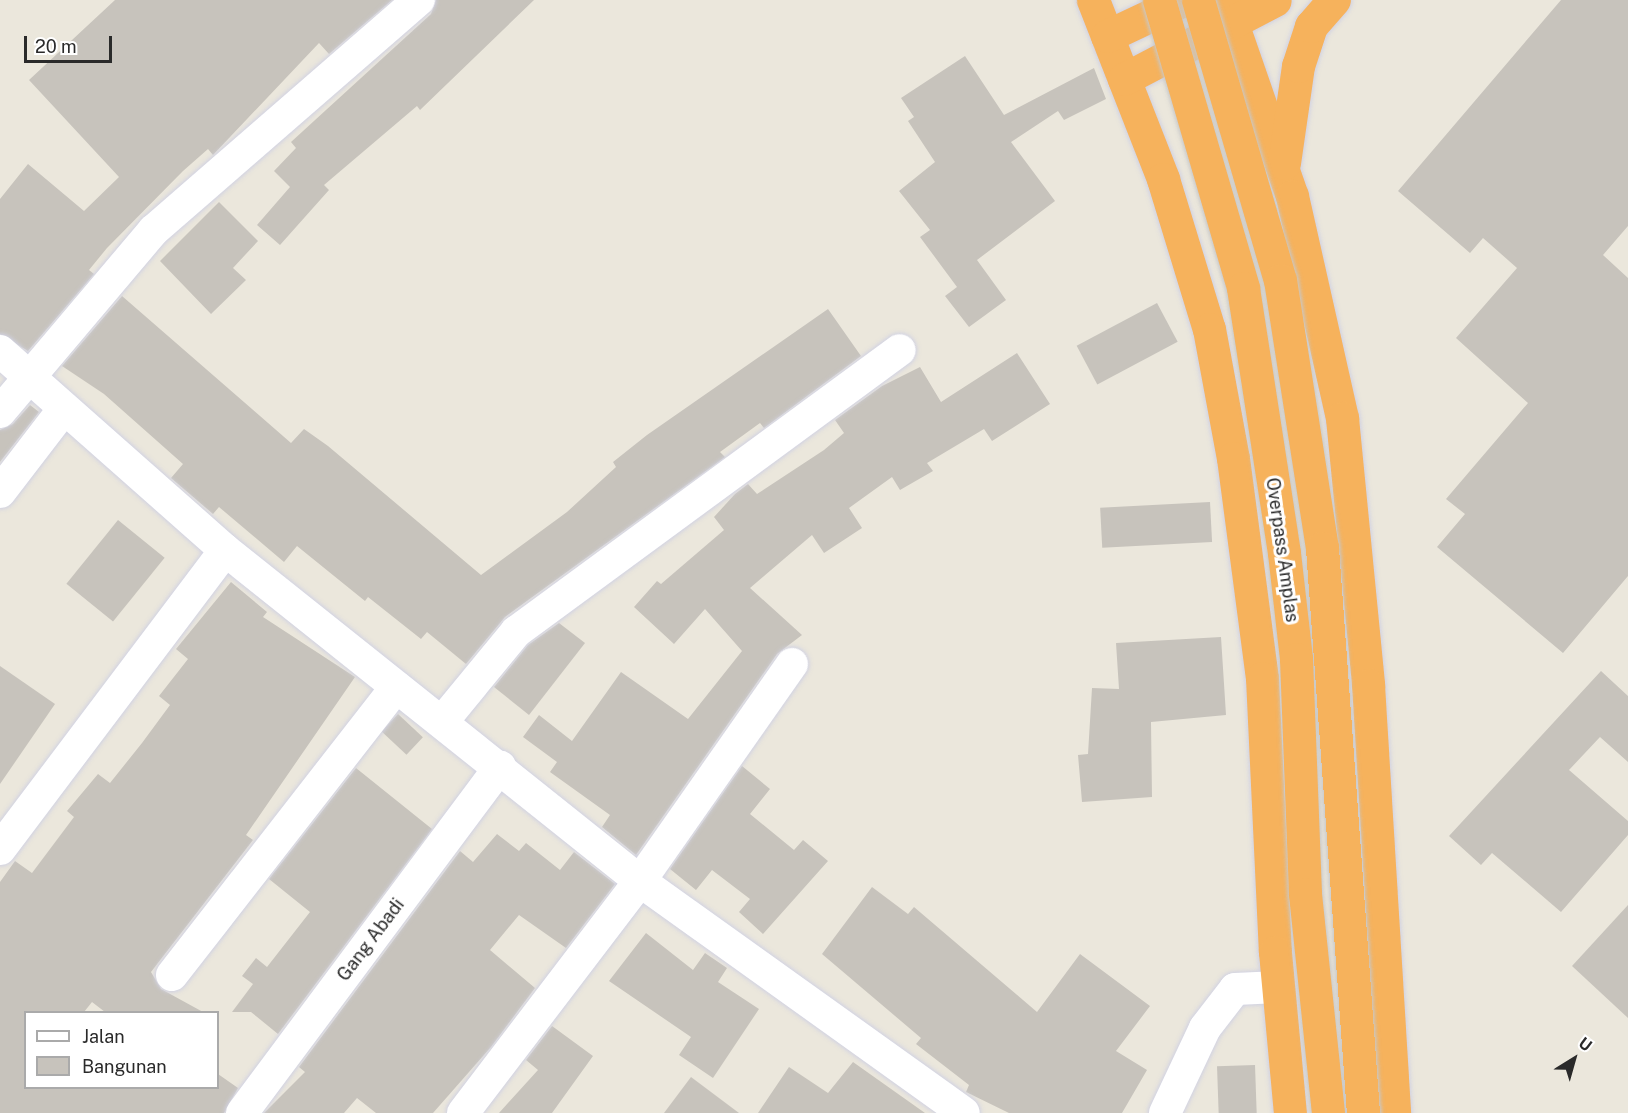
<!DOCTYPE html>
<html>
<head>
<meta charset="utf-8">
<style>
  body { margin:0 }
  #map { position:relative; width:1628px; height:1113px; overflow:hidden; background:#ebe7dc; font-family:"Public Sans",sans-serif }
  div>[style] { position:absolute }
  .building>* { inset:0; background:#c7c3bc; transform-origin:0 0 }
  .roads { filter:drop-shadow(0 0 2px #d1d2e2) drop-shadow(0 0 2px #d1d2e2) }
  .minor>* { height:32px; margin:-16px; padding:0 16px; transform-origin:16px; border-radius:16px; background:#fff }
  .highway>* { height:33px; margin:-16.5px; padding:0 16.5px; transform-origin:16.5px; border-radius:16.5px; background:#f6b25c }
  .bridges { filter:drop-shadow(0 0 2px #c8c8c8) drop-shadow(0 0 2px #c8c8c8) }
  .highway-bridge>* { height:33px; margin:-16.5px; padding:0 16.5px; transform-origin:16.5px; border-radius:16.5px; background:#f6b25c }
  span { translate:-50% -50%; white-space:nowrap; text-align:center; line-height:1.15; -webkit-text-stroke:6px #fff; paint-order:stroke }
  .street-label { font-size:18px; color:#2a2a2a }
  .legend { position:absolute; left:24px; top:1011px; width:195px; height:78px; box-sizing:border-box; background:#fff; border:2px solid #aaa; margin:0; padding:8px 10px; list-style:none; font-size:18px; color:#2a2a2a }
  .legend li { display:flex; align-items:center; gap:12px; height:30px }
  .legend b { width:30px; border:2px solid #aaa }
  .north { position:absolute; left:1544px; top:1029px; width:60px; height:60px; -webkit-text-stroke:4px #fff; paint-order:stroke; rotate:37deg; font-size:16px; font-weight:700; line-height:24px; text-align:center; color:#2a2a2a }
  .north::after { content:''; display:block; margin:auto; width:21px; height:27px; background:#2a2a2a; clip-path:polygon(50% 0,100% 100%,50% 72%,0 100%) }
  .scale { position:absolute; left:24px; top:36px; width:88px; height:27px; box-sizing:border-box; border:3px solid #2a2a2a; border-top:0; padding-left:8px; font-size:18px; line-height:21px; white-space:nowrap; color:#2a2a2a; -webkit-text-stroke:4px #fff; paint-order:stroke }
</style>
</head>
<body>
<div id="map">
  <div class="building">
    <div style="clip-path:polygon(115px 0,392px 0,329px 54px,319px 43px,213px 155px,208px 149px,183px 171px,107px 248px,89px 270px,94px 274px,28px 351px,0 334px,0 199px,28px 164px,84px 211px,119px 177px,29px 80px)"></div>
    <div style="clip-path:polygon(436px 0,534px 0,420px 110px,417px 106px,324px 185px,329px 190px,280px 245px,257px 225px,290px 187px,274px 171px,296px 148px,291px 142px,431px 14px)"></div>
    <div style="clip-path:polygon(1561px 0,1628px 0,1628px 226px,1603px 255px,1628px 278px,1628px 576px,1563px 653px,1437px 547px,1465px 514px,1446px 499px,1528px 403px,1456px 338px,1517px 268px,1483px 238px,1470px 253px,1398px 191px)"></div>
    <div style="clip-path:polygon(965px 56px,1004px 115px,1094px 68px,1106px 99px,1064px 120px,1058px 111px,1011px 142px,1055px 201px,977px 260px,1006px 300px,969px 327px,945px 296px,957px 287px,920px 237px,930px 230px,899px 191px,935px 162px,908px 121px,914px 117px,901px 98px)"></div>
    <div style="clip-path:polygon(219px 202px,258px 241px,233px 268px,246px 280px,211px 314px,160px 261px)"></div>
    <div style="clip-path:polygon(122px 296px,291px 443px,304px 429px,328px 446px,481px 575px,567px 512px,616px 467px,613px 462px,647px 435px,828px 309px,861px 356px,764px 428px,760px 423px,720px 452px,725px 457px,505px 617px,466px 664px,427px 632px,421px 639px,368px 597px,365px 601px,297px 546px,284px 562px,219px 507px,213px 514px,171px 478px,183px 464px,104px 394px,62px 366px)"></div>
    <div style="left:1157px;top:303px;width:44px;height:91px;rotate:62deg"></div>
    <div style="clip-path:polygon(1017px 353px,1050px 404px,992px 441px,984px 429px,927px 463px,933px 471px,900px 490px,892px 477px,849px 508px,862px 528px,824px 553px,812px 535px,750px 588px,802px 635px,777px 654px,636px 855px,602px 827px,610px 815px,550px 772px,557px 762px,523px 737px,539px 715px,572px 741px,621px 672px,688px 719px,742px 651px,705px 609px,674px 644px,634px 607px,657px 581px,661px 584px,724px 530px,714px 517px,735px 494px,748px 484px,757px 494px,824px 450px,844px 433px,835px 420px,882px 386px,920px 367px,941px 402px)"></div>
    <div style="clip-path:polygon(30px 405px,39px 412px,0 462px,0 430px,13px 424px)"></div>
    <div style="left:1210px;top:502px;width:40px;height:110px;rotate:87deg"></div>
    <div style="left:118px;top:520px;width:60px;height:82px;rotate:39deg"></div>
    <div style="clip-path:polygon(231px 582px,267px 612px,263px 617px,355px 677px,246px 835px,253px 840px,151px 972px,161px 989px,203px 1012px,105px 1012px,92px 1002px,84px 1012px,26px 1012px,26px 1088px,218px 1088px,218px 1074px,238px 1088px,224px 1113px,0 1113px,0 882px,15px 861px,32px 873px,74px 817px,67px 811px,98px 774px,110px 783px,142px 743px,170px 705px,159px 696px,188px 659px,176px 649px)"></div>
    <div style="clip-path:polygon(559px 623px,585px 643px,529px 715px,494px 687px,528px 645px)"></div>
    <div style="clip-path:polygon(1221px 637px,1226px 715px,1151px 722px,1152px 797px,1082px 802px,1078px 755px,1088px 754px,1092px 688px,1119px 689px,1116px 643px)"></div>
    <div style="clip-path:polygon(0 666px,55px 704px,0 784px)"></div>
    <div style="clip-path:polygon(1601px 671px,1628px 696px,1628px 762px,1600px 737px,1569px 770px,1628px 821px,1628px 835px,1561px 912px,1492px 853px,1481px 865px,1449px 836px)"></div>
    <div style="left:398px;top:714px;width:34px;height:24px;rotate:43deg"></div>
    <div style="clip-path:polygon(742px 766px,770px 789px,750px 814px,794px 850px,803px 840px,828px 861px,763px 934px,739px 912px,750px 899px,712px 870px,696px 890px,670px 869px)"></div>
    <div style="clip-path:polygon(356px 768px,432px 829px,278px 1034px,251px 1012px,232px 1012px,253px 984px,242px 976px,256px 958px,267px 967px,310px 912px,269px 879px)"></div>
    <div style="clip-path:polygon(497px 834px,519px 851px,526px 843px,560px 870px,574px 852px,615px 884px,566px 948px,519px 915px,490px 950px,535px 988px,491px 1047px,433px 1113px,376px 1113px,357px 1098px,344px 1113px,264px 1113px,305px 1072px,299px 1067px,460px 851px,473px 862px)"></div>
    <div style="clip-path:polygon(872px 887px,908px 914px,914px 907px,1037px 1012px,1080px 954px,1150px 1006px,1116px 1051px,1147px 1070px,1122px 1113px,1009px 1113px,966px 1092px,969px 1085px,916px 1044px,921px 1038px,822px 954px)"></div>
    <div style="clip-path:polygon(1628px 905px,1628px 1018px,1572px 966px)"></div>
    <div style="clip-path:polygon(646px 933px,693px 970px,705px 953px,727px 968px,718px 982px,759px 1009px,713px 1078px,679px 1055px,691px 1037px,609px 981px)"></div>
    <div style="clip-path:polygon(552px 1026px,593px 1056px,552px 1113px,499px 1113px,538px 1070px,526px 1060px)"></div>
    <div style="clip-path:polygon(853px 1062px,925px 1113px,758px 1113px,789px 1067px,828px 1093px)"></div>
    <div style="left:1255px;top:1065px;width:48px;height:38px;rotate:88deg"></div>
    <div style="clip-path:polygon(691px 1077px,739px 1113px,664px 1113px)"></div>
  </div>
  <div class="roads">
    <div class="minor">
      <div style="left:0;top:351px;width:300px;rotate:41.5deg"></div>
      <div style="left:225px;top:550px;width:531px;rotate:38.58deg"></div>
      <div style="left:640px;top:881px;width:398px;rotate:35.6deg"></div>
      <div style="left:0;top:412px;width:238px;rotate:-49.8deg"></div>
      <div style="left:154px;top:230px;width:351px;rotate:-41deg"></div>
      <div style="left:0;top:492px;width:103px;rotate:-52.5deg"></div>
      <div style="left:442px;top:722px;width:117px;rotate:-50.6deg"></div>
      <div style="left:516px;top:632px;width:476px;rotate:-36.3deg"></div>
      <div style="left:0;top:849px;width:374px;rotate:-53deg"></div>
      <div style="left:172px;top:975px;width:365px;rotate:-52.1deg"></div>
      <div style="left:242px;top:1113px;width:432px;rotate:-53.3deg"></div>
      <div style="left:463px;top:1113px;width:292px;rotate:-52.7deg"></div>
      <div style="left:640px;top:881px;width:265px;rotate:-55deg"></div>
      <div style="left:1165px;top:1113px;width:94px;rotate:-64.8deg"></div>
      <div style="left:1205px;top:1028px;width:49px;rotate:-52.4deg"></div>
      <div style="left:1235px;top:989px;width:44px;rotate:-2.6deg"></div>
    </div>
    <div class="highway">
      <div style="left:1093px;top:0;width:192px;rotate:68.6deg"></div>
      <div style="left:1163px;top:179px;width:157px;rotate:73deg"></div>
      <div style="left:1209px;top:329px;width:131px;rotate:79.5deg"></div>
      <div style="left:1233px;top:458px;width:222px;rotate:82.5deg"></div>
      <div style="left:1262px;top:678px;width:274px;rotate:87.3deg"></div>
      <div style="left:1275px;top:952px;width:162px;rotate:84.7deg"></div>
      <div style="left:1224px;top:0;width:207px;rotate:70.9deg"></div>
      <div style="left:1292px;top:196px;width:228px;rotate:77.3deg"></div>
      <div style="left:1342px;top:418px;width:268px;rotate:84.4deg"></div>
      <div style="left:1368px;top:685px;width:429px;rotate:86.5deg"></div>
      <div style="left:1107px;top:36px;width:84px;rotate:-25.3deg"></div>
      <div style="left:1124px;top:79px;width:170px;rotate:-27.6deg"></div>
      <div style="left:1284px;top:163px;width:98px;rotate:-81.8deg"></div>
      <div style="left:1298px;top:66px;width:42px;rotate:-72deg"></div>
      <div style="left:1311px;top:26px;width:35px;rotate:-49deg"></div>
    </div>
  </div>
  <div class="bridges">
    <div class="highway-bridge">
      <div style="left:1159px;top:0;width:300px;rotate:73.7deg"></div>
      <div style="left:1243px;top:288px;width:268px;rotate:81.2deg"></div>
      <div style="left:1284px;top:553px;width:107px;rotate:83.5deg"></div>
      <div style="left:1296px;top:659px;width:235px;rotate:87.8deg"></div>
      <div style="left:1305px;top:894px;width:220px;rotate:84deg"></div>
      <div style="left:1198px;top:0;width:292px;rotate:73.7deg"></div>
      <div style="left:1280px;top:280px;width:271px;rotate:81.1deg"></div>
      <div style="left:1322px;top:548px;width:566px;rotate:85.85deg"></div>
    </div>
  </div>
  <div class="street-label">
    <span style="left:1282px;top:550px;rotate:82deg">Overpass Amplas</span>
    <span style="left:371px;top:940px;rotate:-53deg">Gang Abadi</span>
  </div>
  <ul class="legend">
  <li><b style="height:8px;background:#fff"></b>Jalan</li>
  <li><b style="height:16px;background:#c7c3bc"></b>Bangunan</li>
  </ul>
  <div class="north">U</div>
  <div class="scale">20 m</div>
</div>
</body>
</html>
